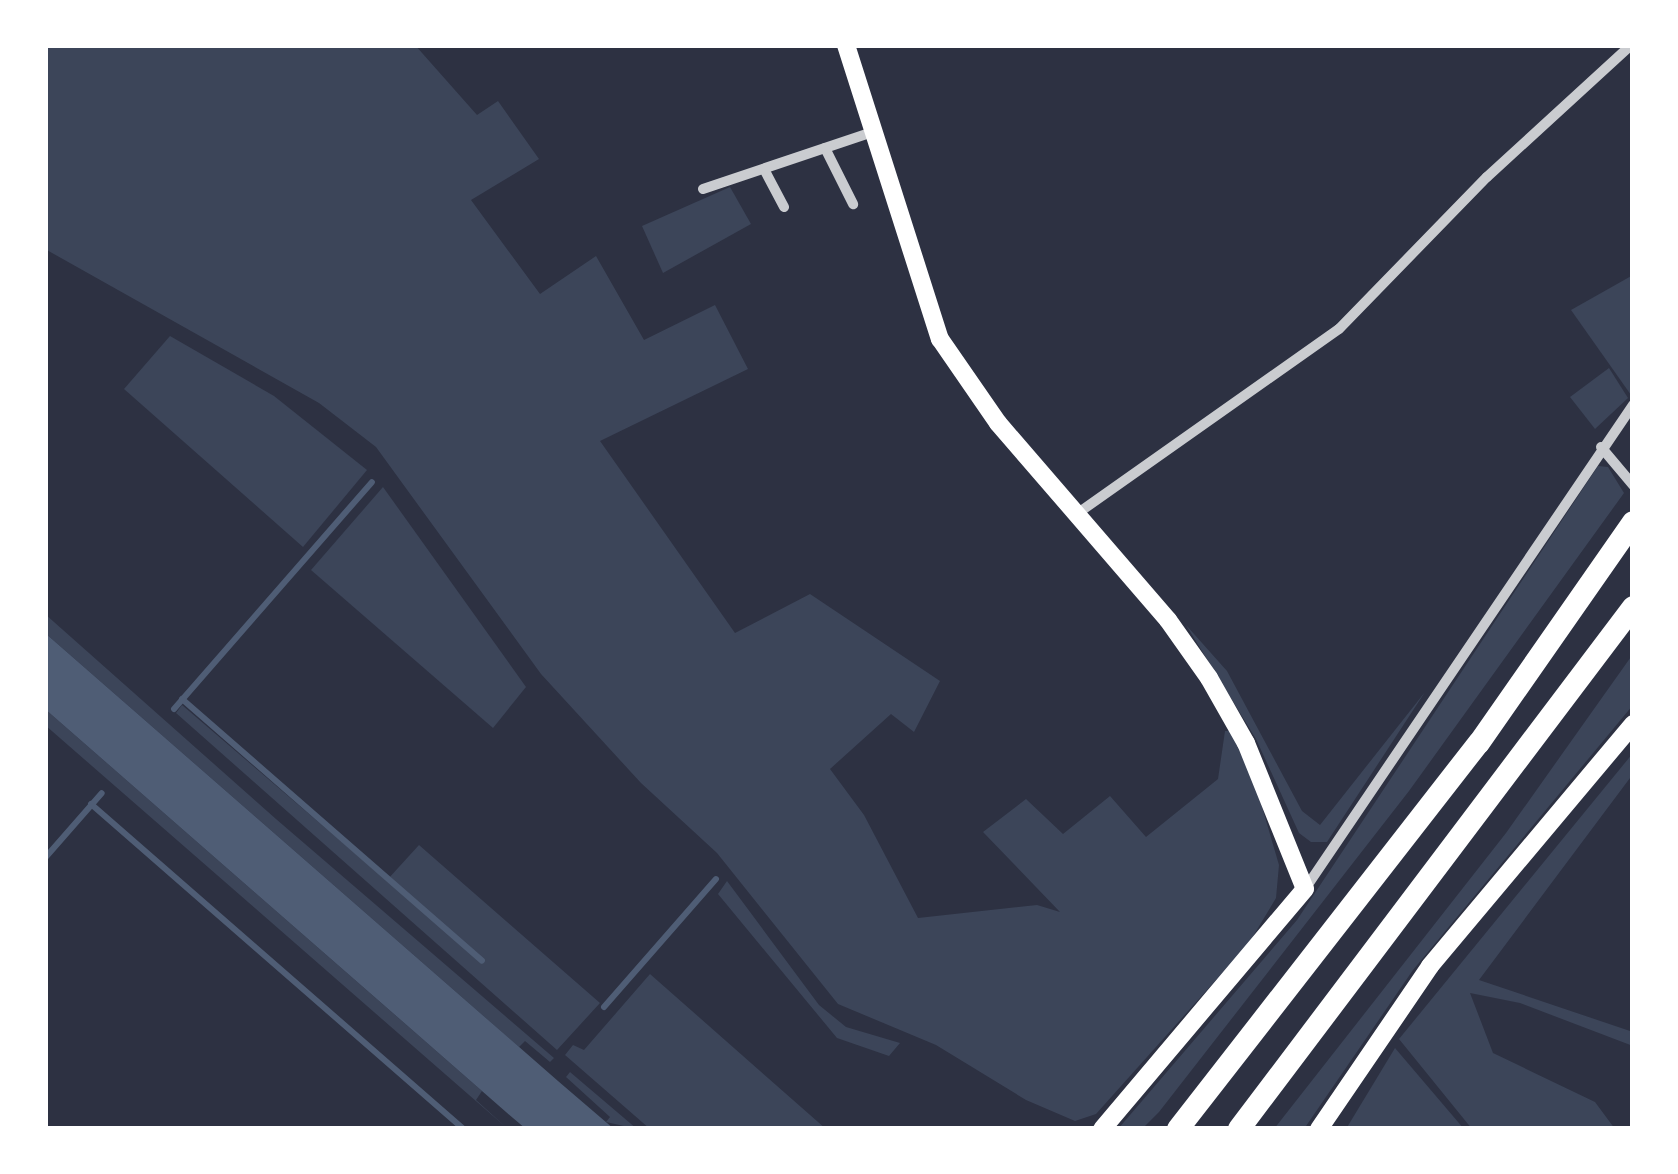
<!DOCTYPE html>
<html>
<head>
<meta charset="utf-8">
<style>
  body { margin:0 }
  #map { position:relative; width:1678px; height:1174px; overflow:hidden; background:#2d3142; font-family:"Fira Sans",sans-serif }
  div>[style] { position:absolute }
  .green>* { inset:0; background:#3c4559 }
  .water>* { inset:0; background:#4f5d75 }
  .stream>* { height:6px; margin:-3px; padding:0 3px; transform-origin:3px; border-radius:3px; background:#4f5d75 }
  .minor>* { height:10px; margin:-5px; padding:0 5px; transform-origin:5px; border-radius:5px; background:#caccd0 }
  .secondary>* { height:18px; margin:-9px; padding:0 9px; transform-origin:9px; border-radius:9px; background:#fff }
  .primary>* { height:18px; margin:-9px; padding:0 9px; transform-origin:9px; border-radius:9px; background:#fff }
  .motorway>* { height:22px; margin:-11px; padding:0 11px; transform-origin:11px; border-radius:11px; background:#fff }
  span { translate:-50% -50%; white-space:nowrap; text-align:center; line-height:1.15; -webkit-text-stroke:8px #fff; paint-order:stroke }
  .frame { position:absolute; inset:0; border:48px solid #fff; pointer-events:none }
</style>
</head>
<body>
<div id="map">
  <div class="green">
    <div style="clip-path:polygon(45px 45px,415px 45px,477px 115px,498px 101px,539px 159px,471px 200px,540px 294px,596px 256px,644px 340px,715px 305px,748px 369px,600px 441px,735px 633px,810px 594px,940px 681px,914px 732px,891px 714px,830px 769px,864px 815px,918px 918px,1037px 905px,1060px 912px,983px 832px,1026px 799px,1063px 834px,1110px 796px,1146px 837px,1218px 779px,1225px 731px,1232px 731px,1258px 793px,1279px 865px,1276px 898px,1249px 943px,1096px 1114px,1075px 1121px,1026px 1100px,936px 1045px,838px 1004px,717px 853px,641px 783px,541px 674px,376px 447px,319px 403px,45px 249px)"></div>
    <div style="clip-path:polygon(730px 187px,751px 224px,663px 273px,642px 226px)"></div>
    <div style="clip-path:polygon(1633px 275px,1633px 391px,1631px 395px,1571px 310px)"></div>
    <div style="clip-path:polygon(170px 336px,274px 396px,367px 470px,303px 547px,124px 389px)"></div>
    <div style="clip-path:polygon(1609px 368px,1628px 398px,1595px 429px,1570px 397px)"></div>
    <div style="clip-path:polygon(1598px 466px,1608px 467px,1624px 493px,1409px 791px,1159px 1112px,1142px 1129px,1118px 1129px,1297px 920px)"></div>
    <div style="clip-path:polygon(383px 487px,526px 687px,493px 728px,311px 570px)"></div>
    <div style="clip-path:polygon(45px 614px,276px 819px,554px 1058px,550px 1062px,525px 1041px,519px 1047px,45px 633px)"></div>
    <div style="clip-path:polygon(1186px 625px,1227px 671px,1302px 811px,1320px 825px,1425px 692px,1327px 842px,1311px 842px,1299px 833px,1256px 739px)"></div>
    <div style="clip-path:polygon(1633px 654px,1633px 705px,1413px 970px,1304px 1129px,1274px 1129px,1506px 833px)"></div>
    <div style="clip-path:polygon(182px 705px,470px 952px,388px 879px,419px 845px,600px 1003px,557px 1050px,176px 713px)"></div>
    <div style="clip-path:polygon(45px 709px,482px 1091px,476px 1100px,508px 1129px,45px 725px)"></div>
    <div style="clip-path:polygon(1633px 753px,1633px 774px,1479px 980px,1633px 1032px,1633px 1046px,1520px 1003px,1470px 993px,1493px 1053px,1595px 1102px,1615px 1129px,1472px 1129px,1399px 1039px)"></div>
    <div style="clip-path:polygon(727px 881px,819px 1005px,846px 1027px,900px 1043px,889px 1056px,837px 1038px,718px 894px)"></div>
    <div style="clip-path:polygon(650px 974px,826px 1129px,650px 1129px,565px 1055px,573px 1045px,584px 1050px)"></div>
    <div style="clip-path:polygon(1395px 1048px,1464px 1129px,1346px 1129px)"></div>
    <div style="clip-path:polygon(570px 1072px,637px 1129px,606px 1122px,610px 1117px,566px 1077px)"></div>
  </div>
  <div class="water">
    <div style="clip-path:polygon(45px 633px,558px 1081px,614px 1129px,526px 1129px,513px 1118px,45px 709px)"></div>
  </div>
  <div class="stream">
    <div style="left:182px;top:699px;width:398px;rotate:41.1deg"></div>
    <div style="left:174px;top:709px;width:301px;rotate:-48.9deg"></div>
    <div style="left:91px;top:804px;width:494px;rotate:41.1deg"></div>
    <div style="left:45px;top:858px;width:86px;rotate:-48.8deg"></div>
    <div style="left:604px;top:1007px;width:170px;rotate:-48.8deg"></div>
  </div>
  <div class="minor">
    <div style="left:825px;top:148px;width:63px;rotate:63.4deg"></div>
    <div style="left:764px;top:169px;width:43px;rotate:62.2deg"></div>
    <div style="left:703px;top:189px;width:182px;rotate:-18.6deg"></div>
    <div style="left:1601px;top:447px;width:50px;rotate:49.9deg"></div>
    <div style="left:1078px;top:513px;width:319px;rotate:-35.2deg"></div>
    <div style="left:1339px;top:329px;width:212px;rotate:-45.8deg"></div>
    <div style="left:1487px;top:177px;width:195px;rotate:-42.5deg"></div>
    <div style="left:1305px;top:889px;width:585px;rotate:-55.88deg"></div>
  </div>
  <div class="secondary">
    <div style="left:1319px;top:1129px;width:197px;rotate:-55.7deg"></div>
    <div style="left:1430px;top:966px;width:316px;rotate:-50deg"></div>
  </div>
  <div class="primary">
    <div style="left:846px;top:45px;width:309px;rotate:72.3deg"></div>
    <div style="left:940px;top:339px;width:102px;rotate:55.4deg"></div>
    <div style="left:998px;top:423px;width:260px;rotate:49.2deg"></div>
    <div style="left:1168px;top:620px;width:71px;rotate:54.7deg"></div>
    <div style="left:1209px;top:678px;width:75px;rotate:60.4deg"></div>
    <div style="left:1246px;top:743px;width:157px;rotate:68deg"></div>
    <div style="left:1305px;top:889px;width:314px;rotate:130.2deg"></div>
  </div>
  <div class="motorway">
    <div style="left:1178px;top:1129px;width:489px;rotate:-52.1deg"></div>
    <div style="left:1479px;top:743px;width:269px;rotate:-55.1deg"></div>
    <div style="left:1239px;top:1129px;width:654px;rotate:-52.95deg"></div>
  </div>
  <div class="frame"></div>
</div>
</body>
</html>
